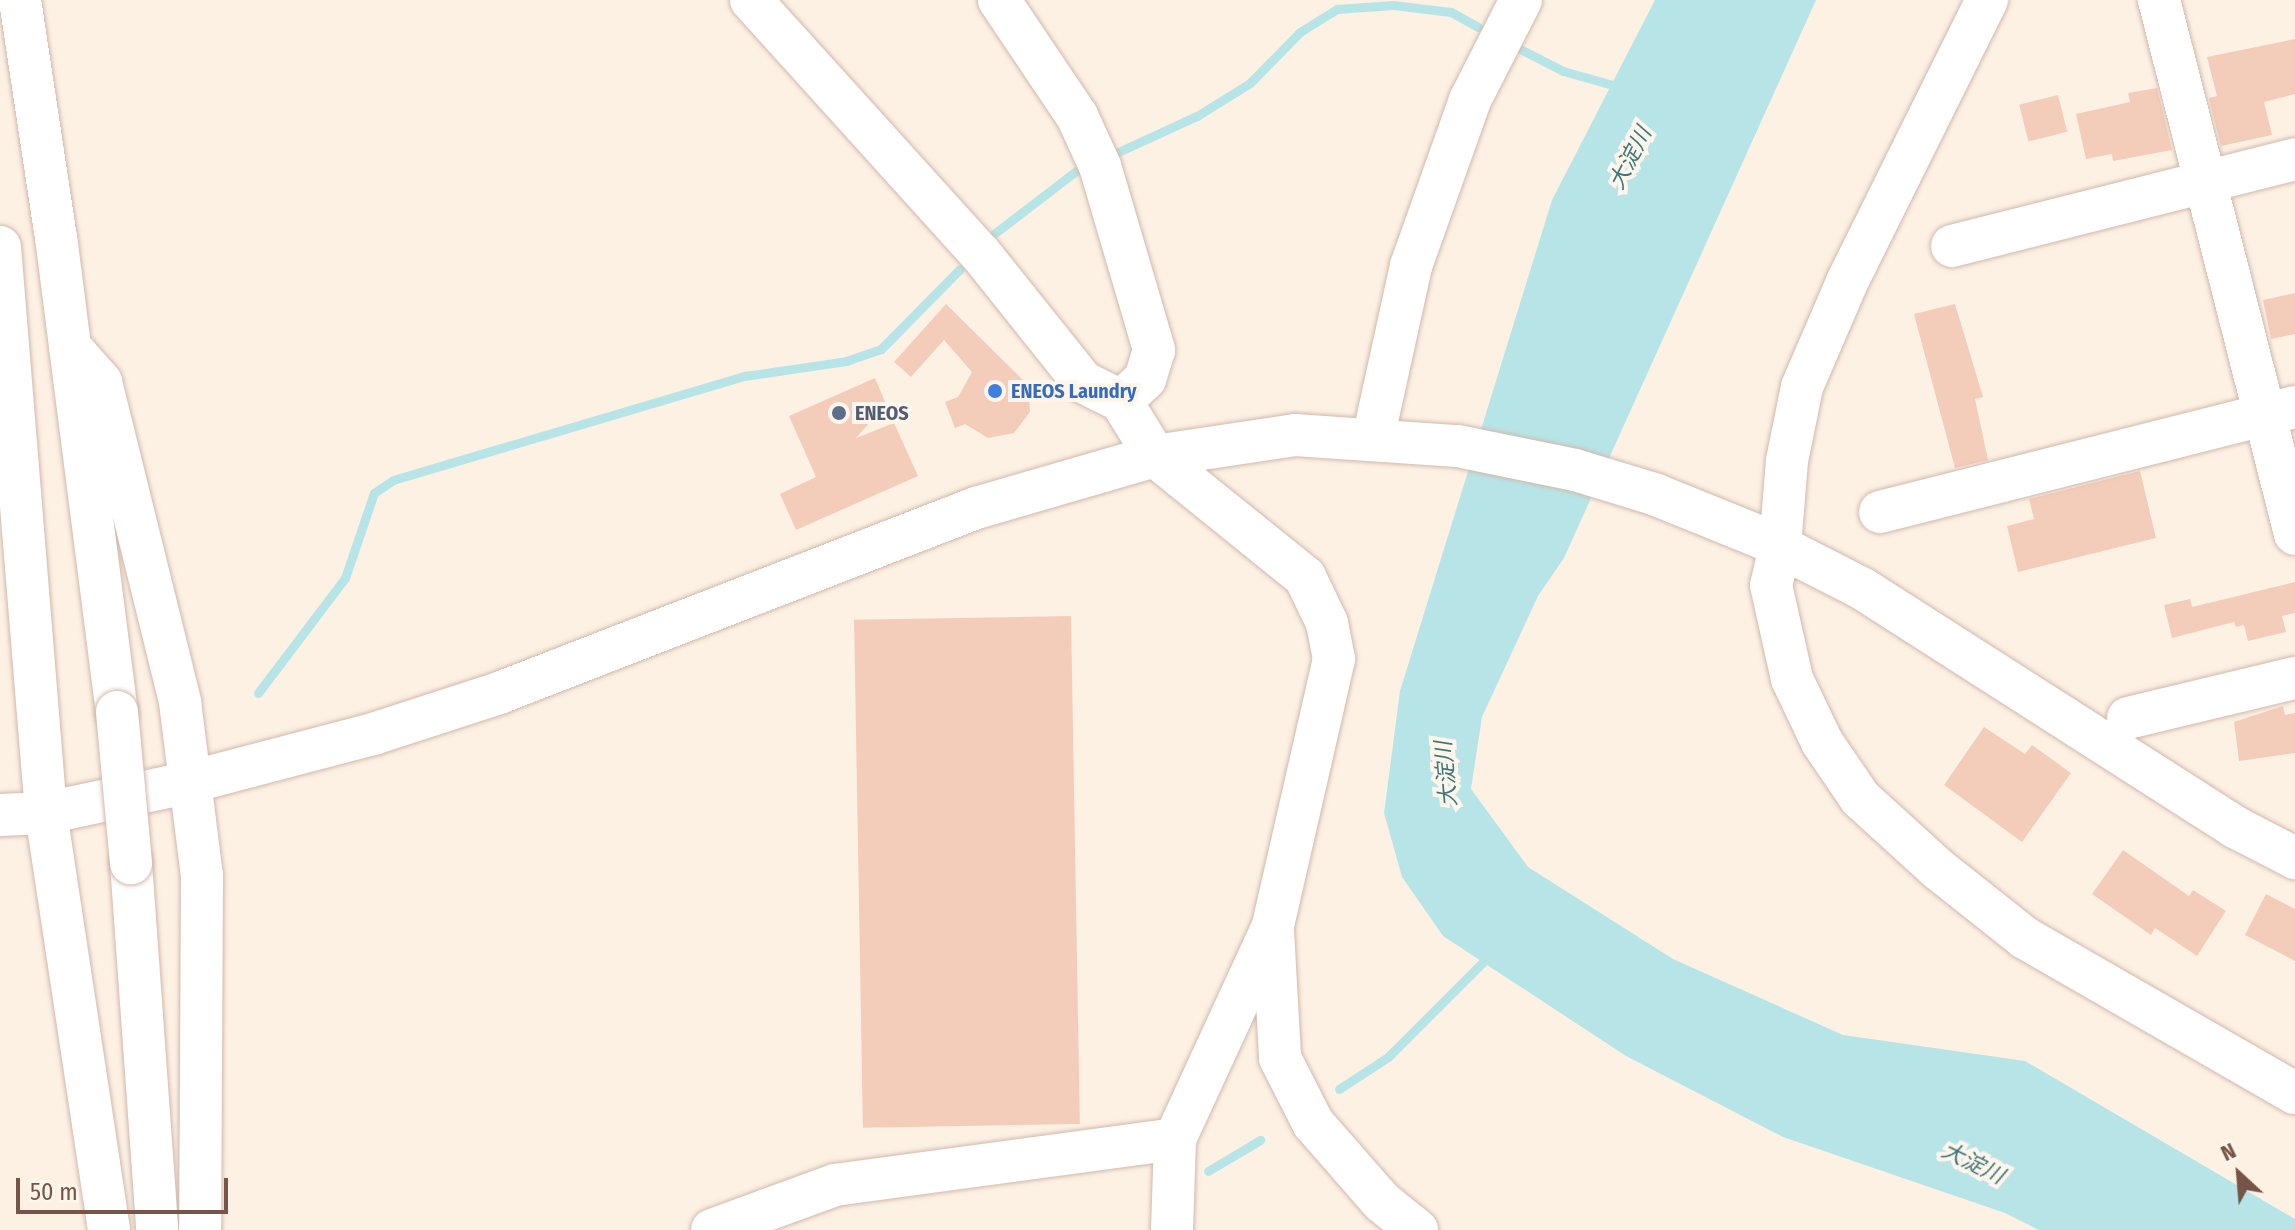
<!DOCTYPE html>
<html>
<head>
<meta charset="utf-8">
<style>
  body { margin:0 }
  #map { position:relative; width:2295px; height:1230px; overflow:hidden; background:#fdf1e4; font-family:"Fira Sans Condensed","Noto Sans JP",sans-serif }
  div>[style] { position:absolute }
  .water>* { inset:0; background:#b7e5e7 }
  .stream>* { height:9px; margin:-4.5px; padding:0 4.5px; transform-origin:4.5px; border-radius:4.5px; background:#b7e5e7 }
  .building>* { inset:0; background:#f4ccba; transform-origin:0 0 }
  .roads { filter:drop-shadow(0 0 2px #d1b9ac) drop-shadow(0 0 2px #d1b9ac) }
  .minor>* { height:42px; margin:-21px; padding:0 21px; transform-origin:21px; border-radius:21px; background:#fff }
  .bridges { filter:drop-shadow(0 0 2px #d1b9ac) drop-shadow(0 0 2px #d1b9ac) }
  .minor-bridge>* { height:42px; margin:-21px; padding:0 21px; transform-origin:21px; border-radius:21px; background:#fff }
  .dots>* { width:22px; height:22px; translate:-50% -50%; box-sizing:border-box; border:4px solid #fff5eb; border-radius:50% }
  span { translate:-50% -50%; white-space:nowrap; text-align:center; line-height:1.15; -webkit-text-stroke:8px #fff5eb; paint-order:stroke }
  .shop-label { font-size:20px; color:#366cbe; font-weight:700 }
  .left { translate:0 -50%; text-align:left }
  .service-label { font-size:20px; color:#4e5e75; font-weight:700 }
  .water-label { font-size:22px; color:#3b787c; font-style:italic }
  .north { position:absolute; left:2199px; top:1134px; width:80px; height:80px; -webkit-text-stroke:6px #fff5eb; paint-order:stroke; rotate:334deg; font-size:22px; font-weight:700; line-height:32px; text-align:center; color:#765548 }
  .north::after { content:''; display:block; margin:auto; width:28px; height:36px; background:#765548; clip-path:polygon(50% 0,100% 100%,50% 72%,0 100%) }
  .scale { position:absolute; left:16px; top:1178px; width:212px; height:36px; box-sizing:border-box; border:4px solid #765548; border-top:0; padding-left:10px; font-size:24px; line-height:28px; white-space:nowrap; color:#765548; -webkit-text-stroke:6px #fff5eb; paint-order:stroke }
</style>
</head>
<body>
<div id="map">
  <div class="water">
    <div style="clip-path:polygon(1655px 0,1816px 0,1564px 558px,1538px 596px,1482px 717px,1471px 789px,1528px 867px,1673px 959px,1843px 1035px,2025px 1061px,2295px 1219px,2295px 1230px,2039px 1230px,2005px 1213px,1783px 1137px,1626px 1056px,1443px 936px,1402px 877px,1384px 813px,1400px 691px,1552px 200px)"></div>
  </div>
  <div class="stream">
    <div style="left:1520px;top:49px;width:48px;rotate:27.1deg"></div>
    <div style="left:1563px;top:71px;width:59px;rotate:15.7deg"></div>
    <div style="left:1116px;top:153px;width:89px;rotate:-24.6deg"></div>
    <div style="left:1197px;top:116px;width:62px;rotate:-31.9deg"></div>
    <div style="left:1250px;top:83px;width:71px;rotate:-45.6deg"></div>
    <div style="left:1300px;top:32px;width:44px;rotate:-31.9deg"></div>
    <div style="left:1337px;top:9px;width:56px;rotate:-4.1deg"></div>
    <div style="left:1393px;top:5px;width:58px;rotate:6.9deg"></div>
    <div style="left:1451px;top:12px;width:31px;rotate:29deg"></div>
    <div style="left:995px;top:233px;width:102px;rotate:-37.4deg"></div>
    <div style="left:258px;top:693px;width:144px;rotate:-52.9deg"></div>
    <div style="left:345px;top:578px;width:90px;rotate:-71.2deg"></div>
    <div style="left:374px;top:493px;width:23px;rotate:-34deg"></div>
    <div style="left:393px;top:480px;width:367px;rotate:-16.5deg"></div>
    <div style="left:745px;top:376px;width:102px;rotate:-8.4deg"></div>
    <div style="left:846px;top:361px;width:37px;rotate:-19deg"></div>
    <div style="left:881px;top:349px;width:112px;rotate:-45.4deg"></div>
    <div style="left:1339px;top:1089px;width:59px;rotate:-33.1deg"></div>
    <div style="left:1388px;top:1057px;width:147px;rotate:-45deg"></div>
    <div style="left:1208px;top:1171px;width:61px;rotate:-30.8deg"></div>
  </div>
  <div class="building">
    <div style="clip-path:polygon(2295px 39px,2295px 94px,2264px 102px,2272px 135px,2221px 146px,2209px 98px,2217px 96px,2207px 57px)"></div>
    <div style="clip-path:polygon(2157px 88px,2172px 150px,2113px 161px,2112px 154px,2086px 159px,2076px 114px,2130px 102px,2128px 93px)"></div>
    <div style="left:2058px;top:95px;width:38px;height:40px;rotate:76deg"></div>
    <div style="clip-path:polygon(2295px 293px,2295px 334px,2271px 339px,2263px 300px)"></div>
    <div style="clip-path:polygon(946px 304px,1028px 385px,1030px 412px,1014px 433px,988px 438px,965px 424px,955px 428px,945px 402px,958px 397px,972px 372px,944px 340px,911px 377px,894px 362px)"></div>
    <div style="clip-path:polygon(1955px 304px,1983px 397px,1975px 399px,1988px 460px,1955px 468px,1914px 314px)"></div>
    <div style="clip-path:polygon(875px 378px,886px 404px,856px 438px,894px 423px,918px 476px,796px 530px,780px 494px,816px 477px,789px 416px)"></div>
    <div style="clip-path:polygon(2140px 471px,2156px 538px,2018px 572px,2007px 526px,2034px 519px,2029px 499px)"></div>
    <div style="clip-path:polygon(2295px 582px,2295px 613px,2282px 616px,2286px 632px,2248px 641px,2244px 625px,2236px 627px,2234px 622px,2172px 638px,2164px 605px,2190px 599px,2192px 607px)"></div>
    <div style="left:1071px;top:616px;width:508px;height:217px;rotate:89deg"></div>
    <div style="clip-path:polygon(2283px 706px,2285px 715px,2295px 713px,2295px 753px,2239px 761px,2234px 722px)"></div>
    <div style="clip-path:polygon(1984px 727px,2025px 754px,2032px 745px,2071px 773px,2022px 842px,1944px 785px)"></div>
    <div style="clip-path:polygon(2123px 850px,2189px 896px,2193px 890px,2226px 911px,2197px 956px,2155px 928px,2151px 935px,2092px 894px)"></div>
    <div style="clip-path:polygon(2266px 894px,2295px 909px,2295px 961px,2245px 935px)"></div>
  </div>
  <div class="roads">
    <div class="minor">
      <div style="left:20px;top:0;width:240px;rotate:81.4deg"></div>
      <div style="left:56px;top:237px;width:479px;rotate:82.7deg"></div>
      <div style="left:751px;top:0;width:341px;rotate:47.9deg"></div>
      <div style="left:980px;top:253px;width:165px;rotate:51.4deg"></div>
      <div style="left:1083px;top:382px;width:42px;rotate:26.6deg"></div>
      <div style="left:1121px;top:401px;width:65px;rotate:58.3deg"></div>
      <div style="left:1155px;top:456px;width:193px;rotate:38.9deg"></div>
      <div style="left:1305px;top:577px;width:51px;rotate:64.4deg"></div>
      <div style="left:1327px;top:623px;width:37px;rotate:79deg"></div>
      <div style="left:1334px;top:659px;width:274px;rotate:102.9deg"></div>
      <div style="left:1273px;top:926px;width:234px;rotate:114.7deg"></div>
      <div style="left:1175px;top:1139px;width:91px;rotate:91.9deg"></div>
      <div style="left:999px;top:0;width:140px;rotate:56.1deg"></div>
      <div style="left:1077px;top:116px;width:55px;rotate:65.3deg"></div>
      <div style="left:1100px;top:166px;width:192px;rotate:73.6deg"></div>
      <div style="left:1154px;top:350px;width:30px;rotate:107deg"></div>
      <div style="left:1145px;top:379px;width:33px;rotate:137deg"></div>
      <div style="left:1987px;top:0;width:313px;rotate:116.4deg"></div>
      <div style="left:1848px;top:280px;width:116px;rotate:113.3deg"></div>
      <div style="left:1802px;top:387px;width:76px;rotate:101.5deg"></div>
      <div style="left:1787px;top:461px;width:86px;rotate:94.7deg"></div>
      <div style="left:1780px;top:547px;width:39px;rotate:103deg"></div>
      <div style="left:1771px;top:585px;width:96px;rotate:77.4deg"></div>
      <div style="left:1792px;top:679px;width:70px;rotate:64.5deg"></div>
      <div style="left:1822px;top:742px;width:68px;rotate:55.8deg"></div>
      <div style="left:1860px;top:798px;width:105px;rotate:42.3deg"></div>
      <div style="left:1938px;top:869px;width:111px;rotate:38.4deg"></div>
      <div style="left:2025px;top:938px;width:311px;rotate:29.9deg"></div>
      <div style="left:2159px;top:0;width:551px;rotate:75.71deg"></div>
      <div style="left:1952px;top:246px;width:354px;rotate:-14.2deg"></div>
      <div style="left:0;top:247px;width:568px;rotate:85.35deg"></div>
      <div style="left:46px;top:813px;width:422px;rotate:81.4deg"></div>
      <div style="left:70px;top:347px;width:47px;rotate:48.5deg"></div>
      <div style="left:101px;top:382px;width:330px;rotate:76.1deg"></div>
      <div style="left:180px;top:702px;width:174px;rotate:82.8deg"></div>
      <div style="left:202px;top:875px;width:355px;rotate:90.3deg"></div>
      <div style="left:1373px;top:439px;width:177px;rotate:-77.6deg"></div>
      <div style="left:1411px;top:266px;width:176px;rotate:-70.4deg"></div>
      <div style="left:1470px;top:100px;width:112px;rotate:-63deg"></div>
      <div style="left:1880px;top:512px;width:428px;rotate:-14.2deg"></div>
      <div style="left:2128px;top:718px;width:172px;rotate:-13.5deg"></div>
      <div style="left:0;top:815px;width:46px;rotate:-2.5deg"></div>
      <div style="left:46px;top:813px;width:147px;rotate:-12.1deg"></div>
      <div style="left:190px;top:782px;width:189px;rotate:-14.7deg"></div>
      <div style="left:373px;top:734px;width:133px;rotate:-18deg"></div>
      <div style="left:499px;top:693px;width:512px;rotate:-21.2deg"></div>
      <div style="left:976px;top:508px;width:186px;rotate:-16.2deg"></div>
      <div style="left:1155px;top:456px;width:142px;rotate:-8.5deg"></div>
      <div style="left:1295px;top:435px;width:163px;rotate:3.9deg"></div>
      <div style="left:1458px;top:446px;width:119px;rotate:11.6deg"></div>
      <div style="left:1575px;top:470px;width:83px;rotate:16.9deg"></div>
      <div style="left:1654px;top:494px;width:118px;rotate:22deg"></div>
      <div style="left:1763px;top:538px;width:112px;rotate:27deg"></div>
      <div style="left:1863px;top:589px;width:442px;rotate:32.6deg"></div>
      <div style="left:2235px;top:827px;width:68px;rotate:27.3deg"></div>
      <div style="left:131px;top:863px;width:368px;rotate:85.9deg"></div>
      <div style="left:1273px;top:931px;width:127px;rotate:86.8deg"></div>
      <div style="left:1280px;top:1058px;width:73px;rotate:63.1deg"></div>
      <div style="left:1313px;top:1123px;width:105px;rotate:48.9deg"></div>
      <div style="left:1382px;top:1202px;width:45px;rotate:38.7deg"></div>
      <div style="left:712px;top:1230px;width:131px;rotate:-20.1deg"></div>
      <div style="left:835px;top:1185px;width:343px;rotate:-7.7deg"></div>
    </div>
  </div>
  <div class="bridges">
    <div class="minor-bridge">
      <div style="left:117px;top:712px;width:152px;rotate:84.7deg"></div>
    </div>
  </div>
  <div class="dots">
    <div style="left:995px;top:391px;background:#3f7fe0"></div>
    <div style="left:839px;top:413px;background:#5c6f8a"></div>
  </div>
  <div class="shop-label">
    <span class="left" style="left:1011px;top:391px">ENEOS Laundry</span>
  </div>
  <div class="service-label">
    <span class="left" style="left:855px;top:413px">ENEOS</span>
  </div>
  <div class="water-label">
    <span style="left:1630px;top:158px;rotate:-63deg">大淀川</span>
    <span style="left:1446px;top:774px;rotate:-95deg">大淀川</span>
    <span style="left:1973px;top:1163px;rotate:26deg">大淀川</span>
  </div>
  <div class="north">N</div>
  <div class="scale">50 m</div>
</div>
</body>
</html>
